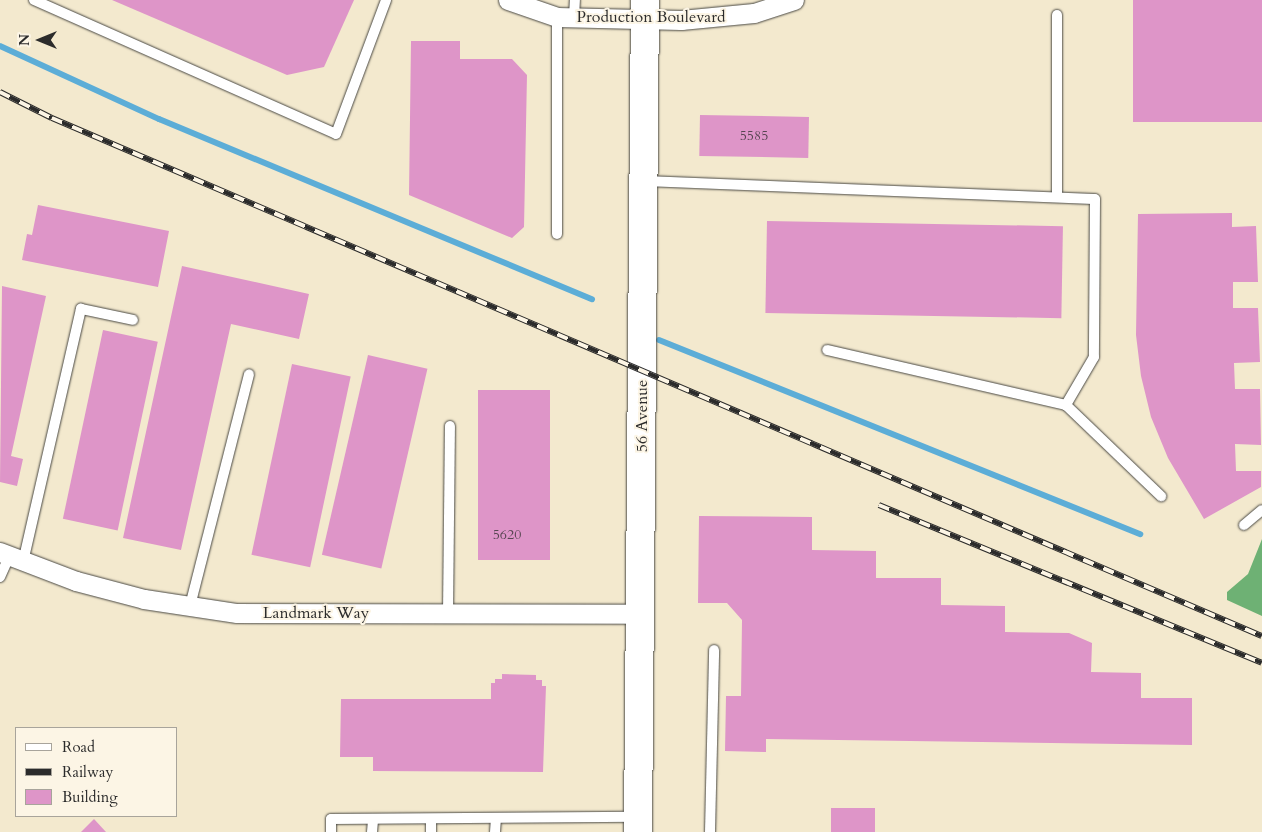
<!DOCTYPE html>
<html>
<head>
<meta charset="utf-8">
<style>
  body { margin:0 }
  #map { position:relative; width:1262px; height:832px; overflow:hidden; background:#f3e9ce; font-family:Cardo,serif }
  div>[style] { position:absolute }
  .forest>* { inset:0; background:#6eb174 }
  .stream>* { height:6px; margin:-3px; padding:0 3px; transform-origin:3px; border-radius:3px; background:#5cadd7 }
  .building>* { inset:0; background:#de95c8; transform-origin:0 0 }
  .roads { filter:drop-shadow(0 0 1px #494843) drop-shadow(0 0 1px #494843) }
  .service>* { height:10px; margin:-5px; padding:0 5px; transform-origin:5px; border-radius:5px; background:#fff }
  .minor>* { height:19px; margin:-9.5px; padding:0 9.5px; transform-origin:9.5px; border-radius:9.5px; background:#fff }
  .secondary>* { height:28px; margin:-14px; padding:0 14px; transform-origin:14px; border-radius:14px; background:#fff }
  .rail>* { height:5.5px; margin-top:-2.75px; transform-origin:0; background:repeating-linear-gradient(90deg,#fcf5e5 0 11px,#2b2b2b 0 22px); box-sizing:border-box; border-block:1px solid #2b2b2b }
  span { translate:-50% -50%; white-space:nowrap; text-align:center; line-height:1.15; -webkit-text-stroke:4px #fcf5e5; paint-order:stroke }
  .number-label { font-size:14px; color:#584652 }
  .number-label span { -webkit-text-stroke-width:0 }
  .street-label { font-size:16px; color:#2b2b2b }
  .legend { position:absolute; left:15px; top:727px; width:162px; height:90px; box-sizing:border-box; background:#fcf5e5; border:1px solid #a8a49b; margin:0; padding:6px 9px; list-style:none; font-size:15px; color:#2b2b2b }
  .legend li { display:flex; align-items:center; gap:10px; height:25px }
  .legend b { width:25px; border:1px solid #a8a49b }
  .north { position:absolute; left:15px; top:15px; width:50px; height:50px; -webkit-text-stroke:4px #fcf5e5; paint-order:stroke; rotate:270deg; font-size:14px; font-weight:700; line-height:20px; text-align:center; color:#2b2b2b }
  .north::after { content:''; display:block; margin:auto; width:18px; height:22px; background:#2b2b2b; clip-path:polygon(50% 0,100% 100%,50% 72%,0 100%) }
</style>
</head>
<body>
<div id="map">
  <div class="forest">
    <div style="clip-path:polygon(1262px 539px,1262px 616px,1227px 600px,1227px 592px,1248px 574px)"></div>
  </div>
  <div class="stream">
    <div style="left:0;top:46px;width:175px;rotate:24.7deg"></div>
    <div style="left:159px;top:119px;width:469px;rotate:22.6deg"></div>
    <div style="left:659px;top:340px;width:519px;rotate:21.97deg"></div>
  </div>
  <div class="building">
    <div style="clip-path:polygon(112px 0,354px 0,324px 67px,287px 75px)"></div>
    <div style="left:1133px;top:0;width:129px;height:122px"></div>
    <div style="clip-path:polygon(411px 41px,460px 41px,460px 59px,512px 59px,527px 75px,524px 227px,512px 238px,409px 195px)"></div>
    <div style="left:700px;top:115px;width:109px;height:41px;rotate:1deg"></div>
    <div style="clip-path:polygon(38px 205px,169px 231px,158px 287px,22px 260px,27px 234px,32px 235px)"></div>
    <div style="clip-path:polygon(1232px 213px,1232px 227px,1256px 226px,1258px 282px,1233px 282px,1233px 308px,1258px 308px,1260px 362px,1234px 363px,1235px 389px,1260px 389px,1261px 445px,1235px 444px,1236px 471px,1261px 471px,1261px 487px,1204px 519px,1168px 458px,1151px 417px,1141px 376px,1136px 335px,1138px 214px)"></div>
    <div style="left:767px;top:221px;width:296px;height:92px;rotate:1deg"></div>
    <div style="clip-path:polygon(182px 266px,309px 294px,299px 339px,231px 324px,181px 550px,123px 538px)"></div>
    <div style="clip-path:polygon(2px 286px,46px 296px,11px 456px,23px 459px,17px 486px,0 482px)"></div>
    <div style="left:103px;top:330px;width:56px;height:193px;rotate:12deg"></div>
    <div style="left:368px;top:355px;width:61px;height:205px;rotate:13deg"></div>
    <div style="left:292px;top:364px;width:60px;height:195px;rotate:12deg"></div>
    <div style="left:478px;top:390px;width:72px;height:170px"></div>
    <div style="clip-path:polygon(699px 516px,812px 517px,812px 550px,876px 551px,876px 578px,941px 578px,941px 605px,1005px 606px,1005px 632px,1069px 633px,1092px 643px,1091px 672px,1141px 673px,1141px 698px,1192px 698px,1192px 745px,766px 739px,766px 752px,725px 751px,726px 696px,741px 696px,742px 620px,727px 603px,698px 603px)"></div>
    <div style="clip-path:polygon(502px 674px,536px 675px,536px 680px,542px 680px,542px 686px,546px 686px,543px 772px,373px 771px,373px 757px,340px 757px,341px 699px,491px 699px,491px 683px,495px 683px,495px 679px,502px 679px)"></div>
    <div style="left:831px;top:808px;width:44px;height:24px"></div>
    <div style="clip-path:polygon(94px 819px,106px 832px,81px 832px)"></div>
  </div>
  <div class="roads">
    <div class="service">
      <div style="left:34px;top:0;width:330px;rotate:23.9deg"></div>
      <div style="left:336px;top:134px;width:143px;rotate:-69.5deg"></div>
      <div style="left:557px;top:17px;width:217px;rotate:90deg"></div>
      <div style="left:574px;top:17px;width:17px;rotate:-87deg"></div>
      <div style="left:644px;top:181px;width:451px;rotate:2.3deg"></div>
      <div style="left:1095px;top:199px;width:158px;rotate:90.4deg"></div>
      <div style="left:1094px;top:357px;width:56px;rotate:120.3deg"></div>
      <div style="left:1066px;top:405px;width:245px;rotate:-167deg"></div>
      <div style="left:1057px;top:197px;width:182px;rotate:-90deg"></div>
      <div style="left:1066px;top:405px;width:132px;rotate:43.8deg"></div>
      <div style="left:1244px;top:525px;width:23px;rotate:-40deg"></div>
      <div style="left:23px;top:562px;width:260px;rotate:-77.1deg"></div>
      <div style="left:81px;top:309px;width:53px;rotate:11.9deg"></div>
      <div style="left:0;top:577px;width:22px;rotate:-66deg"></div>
      <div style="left:190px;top:606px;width:239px;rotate:-75.7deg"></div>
      <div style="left:448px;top:613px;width:187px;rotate:-89.4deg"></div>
      <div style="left:331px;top:832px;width:13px;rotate:-90deg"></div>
      <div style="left:331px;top:819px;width:306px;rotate:-0.4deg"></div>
      <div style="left:372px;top:832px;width:12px;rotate:-85deg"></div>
      <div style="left:431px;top:832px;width:12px;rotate:-90deg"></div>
      <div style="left:495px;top:832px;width:13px;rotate:-86deg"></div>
      <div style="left:710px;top:832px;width:182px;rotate:-88.7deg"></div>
    </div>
    <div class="minor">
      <div style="left:508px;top:0;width:52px;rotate:19.1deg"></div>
      <div style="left:557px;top:17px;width:124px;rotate:1.4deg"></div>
      <div style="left:681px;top:20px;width:73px;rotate:-5.5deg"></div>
      <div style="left:754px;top:13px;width:42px;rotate:-18deg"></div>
      <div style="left:0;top:552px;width:81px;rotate:20.9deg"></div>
      <div style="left:76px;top:581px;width:70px;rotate:14.8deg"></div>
      <div style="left:144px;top:599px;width:94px;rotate:8.6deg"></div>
      <div style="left:237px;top:613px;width:403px;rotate:0.1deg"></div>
    </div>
    <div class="secondary">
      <div style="left:638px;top:832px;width:832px;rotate:-89.52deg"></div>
    </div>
  </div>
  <div class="rail">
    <div style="left:0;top:92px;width:58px;rotate:26.6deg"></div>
    <div style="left:52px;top:118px;width:1316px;rotate:23.18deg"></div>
    <div style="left:879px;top:505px;width:414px;rotate:22.4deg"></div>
  </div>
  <div class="number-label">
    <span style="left:754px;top:136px">5585</span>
    <span style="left:507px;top:535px">5620</span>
  </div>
  <div class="street-label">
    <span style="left:651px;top:17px">Production Boulevard</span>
    <span style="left:642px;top:416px;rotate:-90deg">56 Avenue</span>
    <span style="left:316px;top:613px">Landmark Way</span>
  </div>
  <ul class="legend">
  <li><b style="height:6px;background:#fff"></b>Road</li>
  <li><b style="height:6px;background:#2b2b2b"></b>Railway</li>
  <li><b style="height:14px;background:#de95c8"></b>Building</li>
  </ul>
  <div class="north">N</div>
</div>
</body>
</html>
